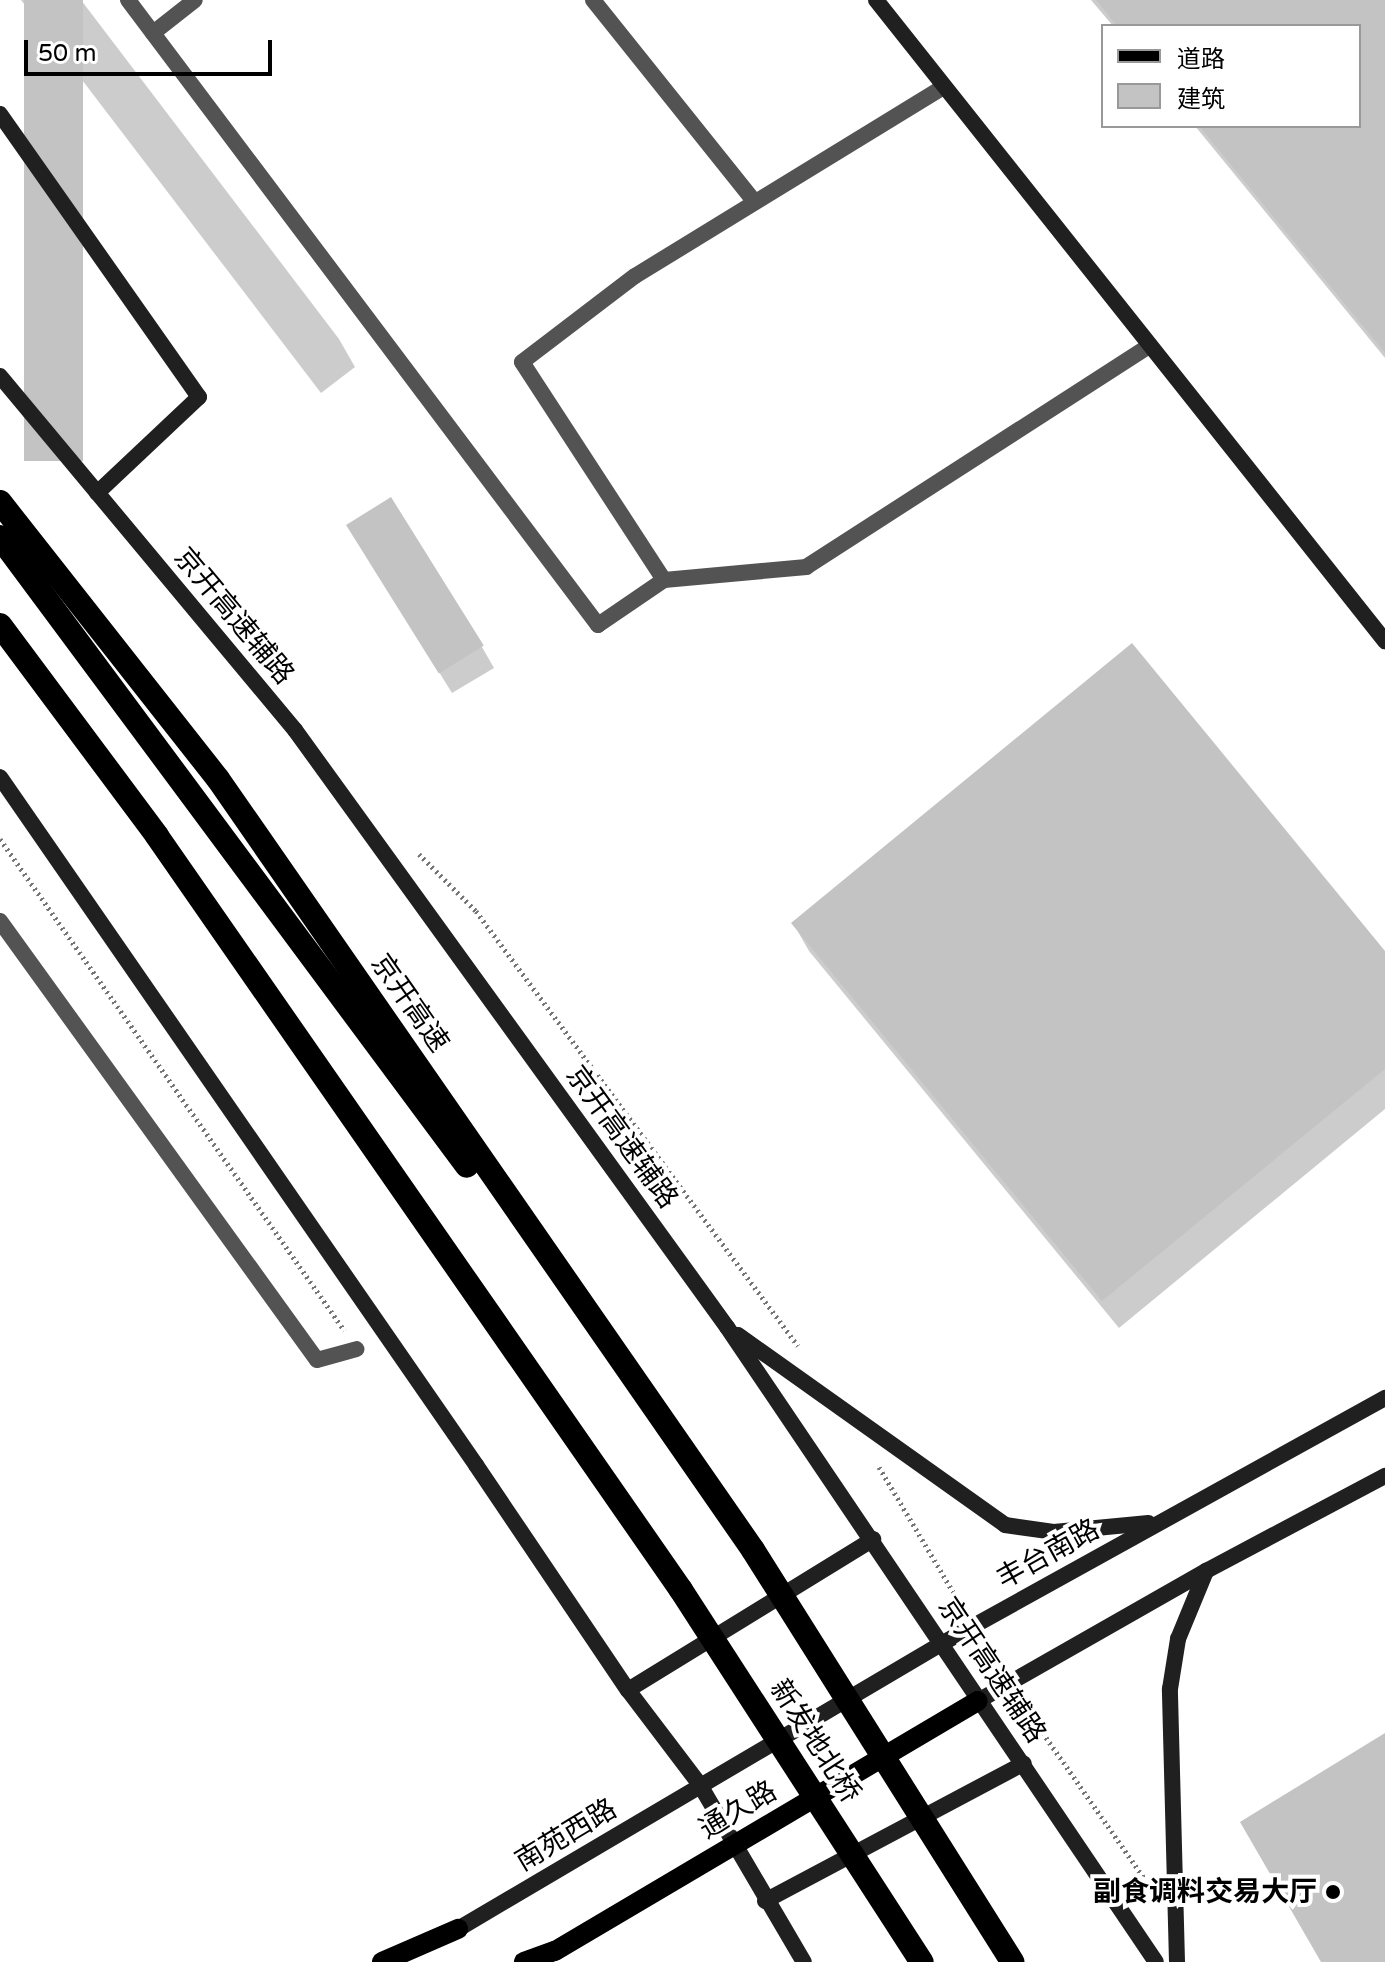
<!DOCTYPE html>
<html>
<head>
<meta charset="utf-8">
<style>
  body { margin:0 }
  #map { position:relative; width:1385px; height:1962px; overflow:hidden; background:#fff; font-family:"Varela Round","Noto Sans SC",sans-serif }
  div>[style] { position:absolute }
  .shadow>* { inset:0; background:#0003 }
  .building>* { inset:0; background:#c3c3c3; transform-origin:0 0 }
  .path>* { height:5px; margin-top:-2.5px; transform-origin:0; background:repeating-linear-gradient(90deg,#757575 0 2px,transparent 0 6px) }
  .lane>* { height:16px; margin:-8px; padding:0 8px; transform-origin:8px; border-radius:8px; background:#535353 }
  .secondary>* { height:16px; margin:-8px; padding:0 8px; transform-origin:8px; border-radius:8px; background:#202020 }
  .primary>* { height:20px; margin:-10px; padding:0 10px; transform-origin:10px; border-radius:10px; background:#000 }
  .highway>* { height:24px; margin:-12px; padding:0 12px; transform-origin:12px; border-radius:12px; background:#000 }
  .dots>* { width:22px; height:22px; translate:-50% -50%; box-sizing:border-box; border:4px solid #fff; border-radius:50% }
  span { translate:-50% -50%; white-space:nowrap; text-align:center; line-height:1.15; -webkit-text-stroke:8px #fff; paint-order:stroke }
  .street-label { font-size:28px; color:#000 }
  .poi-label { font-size:28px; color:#000; font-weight:700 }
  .right { translate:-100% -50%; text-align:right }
  .legend { position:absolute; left:1101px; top:24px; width:260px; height:104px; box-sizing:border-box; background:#fff; border:2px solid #999; margin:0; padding:10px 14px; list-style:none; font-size:24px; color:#000 }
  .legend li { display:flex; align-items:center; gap:16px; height:40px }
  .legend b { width:40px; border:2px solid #999 }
  .scale { position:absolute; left:24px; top:40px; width:248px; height:36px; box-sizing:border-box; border:4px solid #000; border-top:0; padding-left:10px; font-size:24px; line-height:28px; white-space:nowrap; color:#000; -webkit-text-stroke:6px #fff; paint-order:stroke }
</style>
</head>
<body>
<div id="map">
  <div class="shadow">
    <div style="clip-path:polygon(21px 0,81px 0,339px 339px,355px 367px,321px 393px)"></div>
    <div style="clip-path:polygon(1091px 0,1385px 0,1385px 358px,1195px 126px,1359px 126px,1359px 26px,1113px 26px)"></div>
    <div style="clip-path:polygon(361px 546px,482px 647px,494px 668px,452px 693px)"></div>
    <div style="clip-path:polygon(793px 923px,1385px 954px,1385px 1109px,1119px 1328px,809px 951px)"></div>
  </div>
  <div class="building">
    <div style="left:24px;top:0;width:59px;height:461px"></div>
    <div style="clip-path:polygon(1096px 0,1385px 0,1385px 353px,1199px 126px,1359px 126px,1359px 26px,1117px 26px)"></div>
    <div style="left:391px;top:497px;width:175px;height:53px;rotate:58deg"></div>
    <div style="clip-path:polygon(1132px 643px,1385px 951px,1385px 1069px,1102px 1301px,791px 923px)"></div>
    <div style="clip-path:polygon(1385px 1733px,1385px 1962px,1321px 1962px,1240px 1822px)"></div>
  </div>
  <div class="path">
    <div style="left:0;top:839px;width:600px;rotate:54.98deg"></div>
    <div style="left:419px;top:854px;width:81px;rotate:45deg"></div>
    <div style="left:476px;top:911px;width:541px;rotate:53.49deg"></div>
    <div style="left:879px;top:1467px;width:163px;rotate:59.3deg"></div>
    <div style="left:986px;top:1646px;width:22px;rotate:60deg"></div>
    <div style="left:1022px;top:1703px;width:222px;rotate:55.1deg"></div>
  </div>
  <div class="lane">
    <div style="left:128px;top:0;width:782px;rotate:53.06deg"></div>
    <div style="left:598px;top:625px;width:80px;rotate:-34.3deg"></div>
    <div style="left:664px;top:580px;width:260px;rotate:-123.1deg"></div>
    <div style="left:522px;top:362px;width:142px;rotate:-37.3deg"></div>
    <div style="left:635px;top:276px;width:362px;rotate:-31.5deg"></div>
    <div style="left:593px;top:0;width:259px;rotate:51.3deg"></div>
    <div style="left:153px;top:33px;width:53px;rotate:-38.2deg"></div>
    <div style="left:664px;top:580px;width:143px;rotate:-5.2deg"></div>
    <div style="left:806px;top:567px;width:409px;rotate:-32.8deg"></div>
    <div style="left:0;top:921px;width:541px;rotate:54.17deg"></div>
    <div style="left:317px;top:1360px;width:41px;rotate:-15.4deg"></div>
  </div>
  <div class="secondary">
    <div style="left:876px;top:0;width:819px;rotate:51.55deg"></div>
    <div style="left:0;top:114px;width:346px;rotate:54.9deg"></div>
    <div style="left:199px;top:397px;width:140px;rotate:136.7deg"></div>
    <div style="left:0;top:376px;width:461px;rotate:50.2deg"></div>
    <div style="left:295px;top:730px;width:737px;rotate:54.11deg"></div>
    <div style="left:727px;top:1327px;width:766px;rotate:55.96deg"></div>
    <div style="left:0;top:777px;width:837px;rotate:55.32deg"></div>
    <div style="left:476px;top:1465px;width:272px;rotate:56deg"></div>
    <div style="left:628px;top:1690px;width:119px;rotate:52.8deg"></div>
    <div style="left:700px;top:1785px;width:205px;rotate:59.6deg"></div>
    <div style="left:738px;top:1335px;width:328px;rotate:35.4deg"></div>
    <div style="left:1005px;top:1525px;width:49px;rotate:8.1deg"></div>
    <div style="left:1054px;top:1532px;width:95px;rotate:-5.4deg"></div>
    <div style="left:628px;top:1690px;width:288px;rotate:-31.6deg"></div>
    <div style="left:978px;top:1701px;width:262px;rotate:-29.7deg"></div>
    <div style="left:1206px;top:1571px;width:203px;rotate:-28deg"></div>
    <div style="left:765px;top:1901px;width:293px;rotate:-28deg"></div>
    <div style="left:458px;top:1929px;width:561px;rotate:-30.54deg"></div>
    <div style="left:941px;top:1644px;width:508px;rotate:-28.99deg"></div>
    <div style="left:1177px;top:1962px;width:273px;rotate:-91.5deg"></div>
    <div style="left:1170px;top:1689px;width:51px;rotate:-80.9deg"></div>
    <div style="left:1178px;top:1639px;width:74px;rotate:-67.6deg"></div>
  </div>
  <div class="primary">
    <div style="left:382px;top:1962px;width:83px;rotate:-23.5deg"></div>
    <div style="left:524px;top:1962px;width:33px;rotate:-20deg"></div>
    <div style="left:555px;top:1951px;width:491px;rotate:-30.6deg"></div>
  </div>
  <div class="highway">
    <div style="left:0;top:502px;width:352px;rotate:51.8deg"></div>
    <div style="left:218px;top:779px;width:938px;rotate:55.24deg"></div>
    <div style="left:753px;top:1550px;width:487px;rotate:57.8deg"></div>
    <div style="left:0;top:537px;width:783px;rotate:53.41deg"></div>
    <div style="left:0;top:625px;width:263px;rotate:53.3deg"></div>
    <div style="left:157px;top:836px;width:918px;rotate:55.2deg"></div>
    <div style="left:681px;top:1590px;width:443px;rotate:57.1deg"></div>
  </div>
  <div class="dots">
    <div style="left:1333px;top:1892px;background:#000"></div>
  </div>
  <div class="street-label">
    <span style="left:234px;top:616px;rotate:50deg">京开高速辅路</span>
    <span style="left:410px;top:1003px;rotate:55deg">京开高速</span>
    <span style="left:622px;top:1137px;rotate:54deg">京开高速辅路</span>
    <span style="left:1048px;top:1554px;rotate:-29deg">丰台南路</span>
    <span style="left:992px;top:1670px;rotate:56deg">京开高速辅路</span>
    <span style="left:815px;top:1741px;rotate:57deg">新发地北桥</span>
    <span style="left:738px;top:1810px;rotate:-31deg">通久路</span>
    <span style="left:566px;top:1835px;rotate:-31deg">南苑西路</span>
  </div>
  <div class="poi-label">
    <span class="right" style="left:1317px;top:1892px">副食调料交易大厅</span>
  </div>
  <ul class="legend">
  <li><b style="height:10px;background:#000"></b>道路</li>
  <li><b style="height:22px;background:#c3c3c3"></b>建筑</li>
  </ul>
  <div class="scale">50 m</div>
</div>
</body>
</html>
